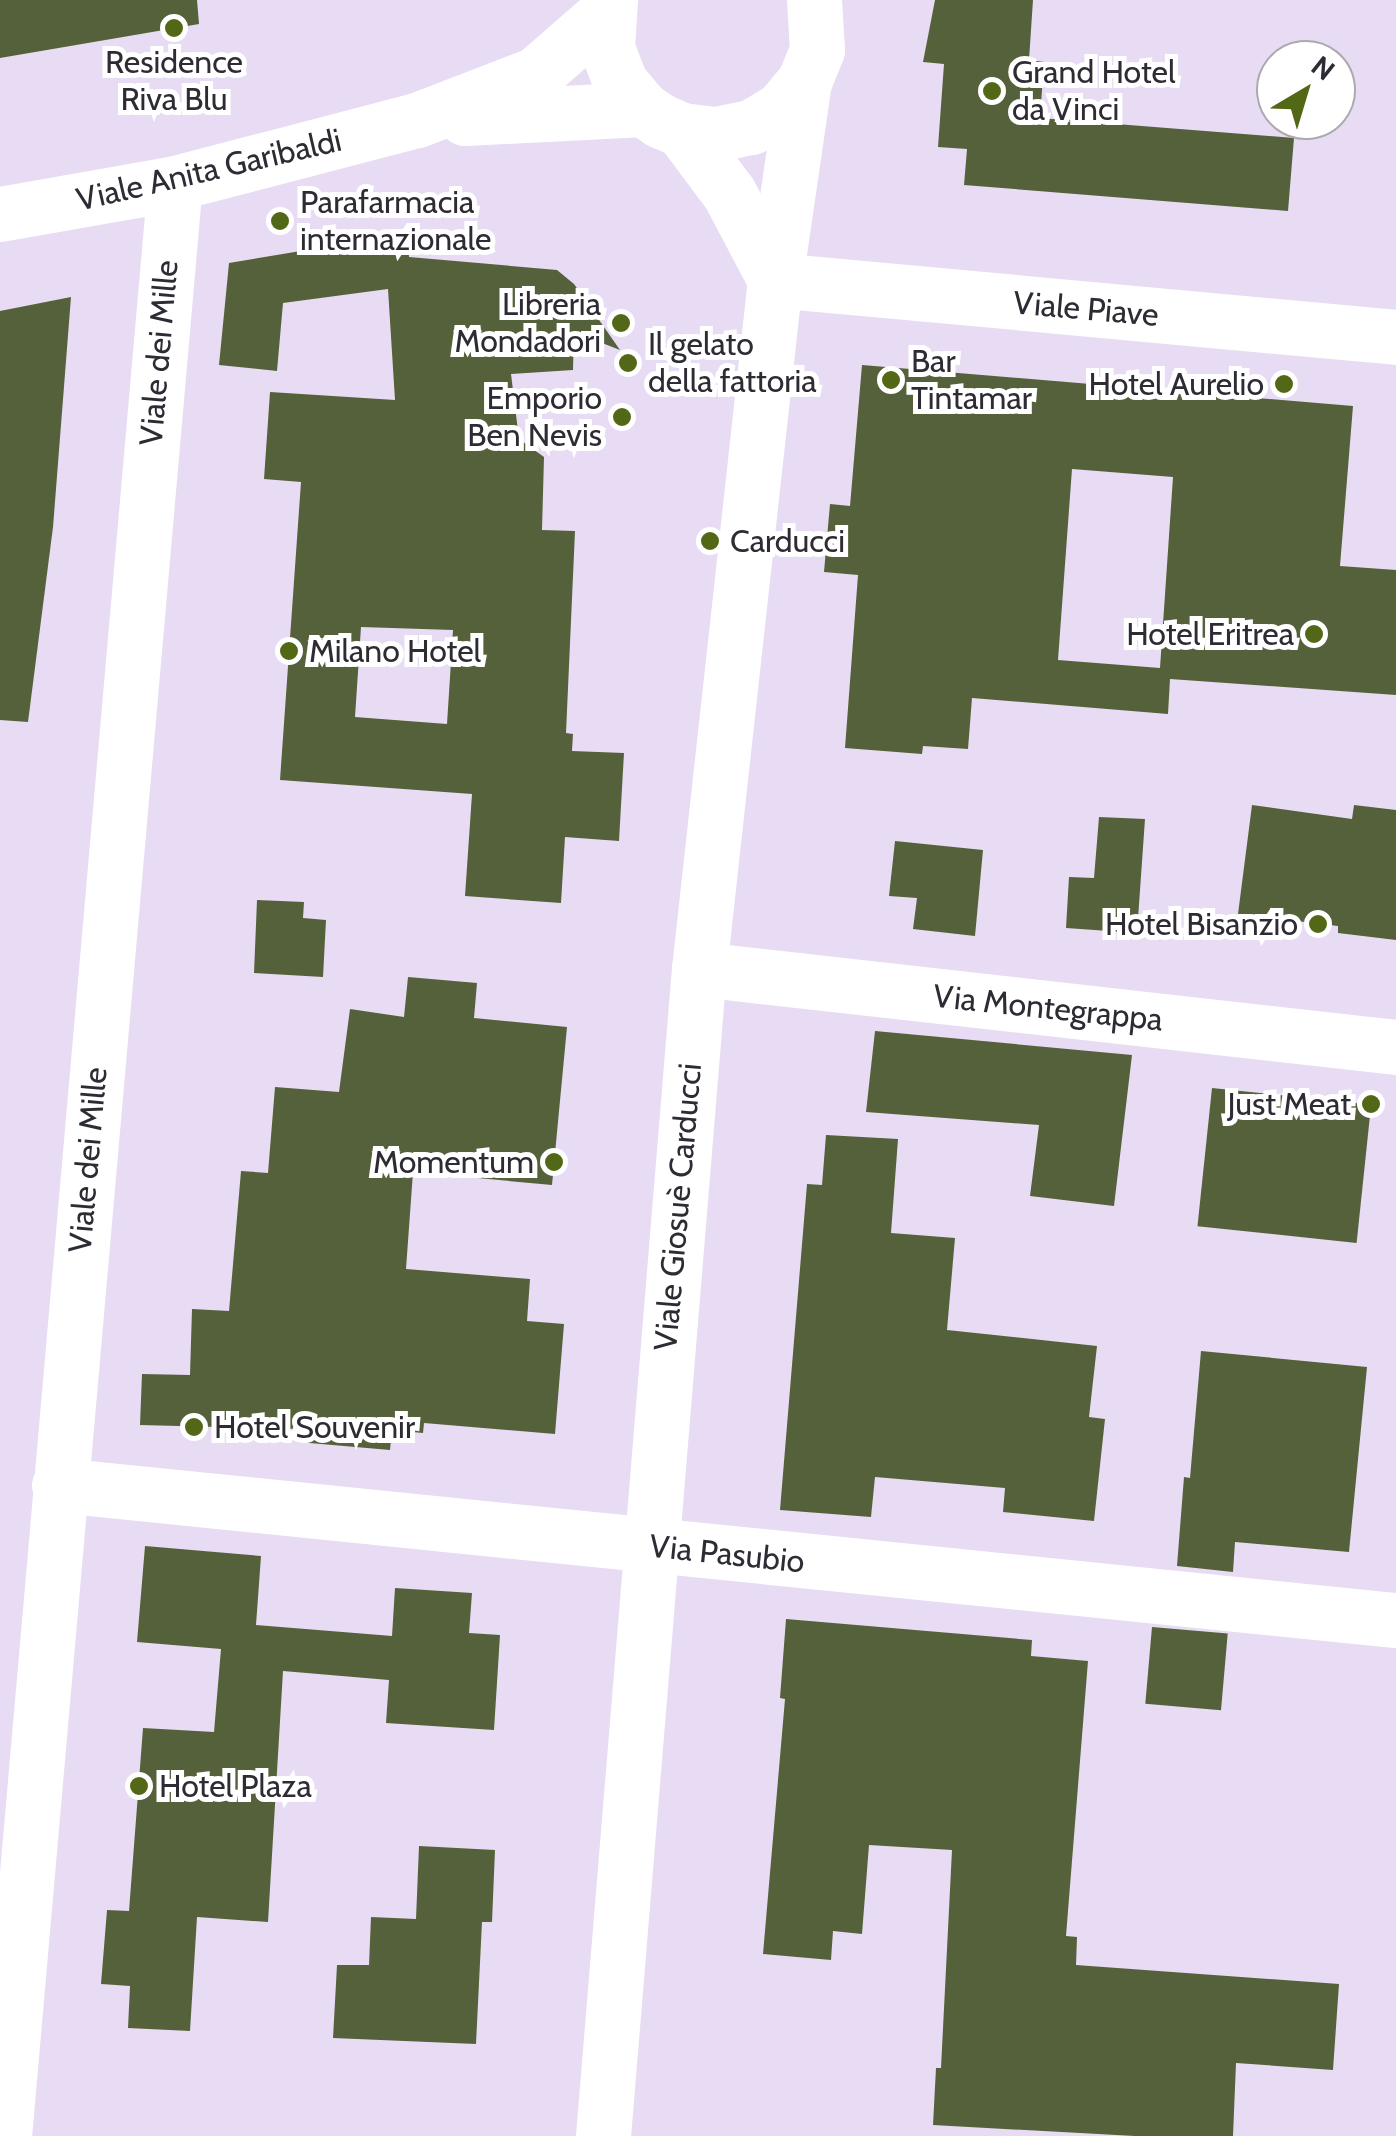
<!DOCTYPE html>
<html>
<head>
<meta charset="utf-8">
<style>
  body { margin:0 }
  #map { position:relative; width:1396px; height:2136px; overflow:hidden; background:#e7dcf3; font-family:Cabin,sans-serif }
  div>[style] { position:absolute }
  .building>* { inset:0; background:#55613b; transform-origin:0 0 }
  .street>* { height:55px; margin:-27.5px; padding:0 27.5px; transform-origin:27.5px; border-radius:27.5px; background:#fff }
  .dots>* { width:28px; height:28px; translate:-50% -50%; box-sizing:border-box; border:5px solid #fff; border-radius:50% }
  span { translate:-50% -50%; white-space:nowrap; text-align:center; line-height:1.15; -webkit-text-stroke:10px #fff; paint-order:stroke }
  .poi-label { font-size:32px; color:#2f2b34 }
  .left { translate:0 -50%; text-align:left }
  .right { translate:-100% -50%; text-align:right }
  .street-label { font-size:32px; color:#2f2b34 }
  .north { position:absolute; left:1256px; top:40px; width:100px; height:100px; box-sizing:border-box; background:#fff; border:2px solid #acaaae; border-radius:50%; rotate:38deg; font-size:28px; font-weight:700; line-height:40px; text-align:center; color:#2f2b34 }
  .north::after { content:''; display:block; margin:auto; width:35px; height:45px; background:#536817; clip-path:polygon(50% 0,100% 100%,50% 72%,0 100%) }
</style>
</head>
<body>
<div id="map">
  <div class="building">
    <div style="clip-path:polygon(0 0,197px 0,199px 24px,0 58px)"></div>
    <div style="clip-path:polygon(935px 0,1033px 0,1029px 60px,1044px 62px,1040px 118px,1294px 138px,1288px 211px,964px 185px,967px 149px,938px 147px,944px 64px,923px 62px)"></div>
    <div style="clip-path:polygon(evenodd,408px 233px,409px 257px,557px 270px,574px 284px,620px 350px,574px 332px,573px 370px,511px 374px,519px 439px,544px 457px,542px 530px,575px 531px,566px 733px,573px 734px,572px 751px,624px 753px,619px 841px,565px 837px,561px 903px,465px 896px,472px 794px,280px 780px,301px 482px,264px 479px,270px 392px,395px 400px,388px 289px,283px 303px,277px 371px,219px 365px,229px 263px,408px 233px,361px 627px,453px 630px,447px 724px,355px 717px,361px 627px)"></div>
    <div style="clip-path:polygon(71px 297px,53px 527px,28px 722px,0 720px,0 311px)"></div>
    <div style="clip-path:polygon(evenodd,862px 365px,1353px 406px,1340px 566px,1396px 570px,1396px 695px,1170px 679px,1168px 714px,972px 698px,968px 749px,923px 746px,922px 754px,845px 748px,858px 575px,824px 572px,830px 504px,850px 506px,862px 365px,1072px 469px,1173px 477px,1160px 668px,1058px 660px,1072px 469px)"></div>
    <div style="clip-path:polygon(1252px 805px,1352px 819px,1354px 805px,1396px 810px,1396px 940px,1338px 933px,1338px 926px,1238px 914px)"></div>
    <div style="clip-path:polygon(1099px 817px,1145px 819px,1137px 933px,1066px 928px,1069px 877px,1094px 878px)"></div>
    <div style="clip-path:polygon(895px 841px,983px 850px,975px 936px,913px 929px,917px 898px,889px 896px)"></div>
    <div style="clip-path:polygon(257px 900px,304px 902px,303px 918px,326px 920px,323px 977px,254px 973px)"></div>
    <div style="clip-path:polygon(408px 977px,477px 983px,474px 1018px,567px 1027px,552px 1185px,413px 1172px,406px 1269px,530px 1279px,527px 1321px,564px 1324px,555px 1434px,424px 1423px,423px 1433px,392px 1430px,390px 1450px,298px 1442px,299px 1429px,140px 1425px,142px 1374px,190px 1375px,192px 1309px,229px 1311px,241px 1171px,268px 1173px,275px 1087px,339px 1092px,350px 1009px,404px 1017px)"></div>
    <div style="clip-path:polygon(875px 1031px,1132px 1055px,1114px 1206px,1030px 1196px,1039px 1125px,866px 1112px)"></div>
    <div style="left:1212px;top:1088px;width:160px;height:139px;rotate:6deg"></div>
    <div style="clip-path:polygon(826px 1135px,898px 1139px,891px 1233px,955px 1238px,947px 1330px,1097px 1346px,1089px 1417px,1105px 1419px,1094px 1521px,1003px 1512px,1005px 1488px,875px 1477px,871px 1517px,780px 1510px,807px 1184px,822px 1185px)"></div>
    <div style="clip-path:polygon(1201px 1351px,1367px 1367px,1349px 1552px,1235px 1542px,1233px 1572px,1177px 1566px,1184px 1477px,1190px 1478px)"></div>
    <div style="clip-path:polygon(145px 1546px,261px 1556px,256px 1625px,392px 1636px,395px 1588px,472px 1593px,469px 1633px,500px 1635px,494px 1730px,386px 1723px,389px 1680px,283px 1671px,268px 1922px,197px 1917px,190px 2031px,128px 2028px,130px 1986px,101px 1984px,107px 1910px,129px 1911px,143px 1728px,214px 1732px,221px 1649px,137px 1642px)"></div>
    <div style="clip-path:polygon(786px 1619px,1032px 1640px,1031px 1656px,1088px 1661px,1066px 1936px,1077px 1937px,1076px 1965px,1339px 1984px,1333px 2070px,1236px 2063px,1233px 2136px,1135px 2136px,933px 2125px,936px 2068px,941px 2068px,952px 1850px,869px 1845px,862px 1934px,833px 1931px,831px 1960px,763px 1954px,785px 1699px,780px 1698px)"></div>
    <div style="left:1152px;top:1627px;width:76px;height:77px;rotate:5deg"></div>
    <div style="clip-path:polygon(419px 1846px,495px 1850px,492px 1922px,482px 1922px,476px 2044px,333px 2038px,337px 1965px,369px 1965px,371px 1917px,416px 1919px)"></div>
  </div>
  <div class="street">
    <div style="left:610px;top:0;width:48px;rotate:93.6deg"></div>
    <div style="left:607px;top:48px;width:36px;rotate:69deg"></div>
    <div style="left:620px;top:82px;width:35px;rotate:50deg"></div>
    <div style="left:643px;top:109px;width:22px;rotate:34deg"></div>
    <div style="left:661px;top:121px;width:23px;rotate:23deg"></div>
    <div style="left:682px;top:130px;width:35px;rotate:7deg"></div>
    <div style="left:717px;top:134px;width:35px;rotate:-12deg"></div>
    <div style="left:751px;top:127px;width:35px;rotate:-31deg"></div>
    <div style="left:781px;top:109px;width:35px;rotate:-50deg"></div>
    <div style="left:804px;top:82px;width:35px;rotate:-68deg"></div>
    <div style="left:817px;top:50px;width:50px;rotate:-93.4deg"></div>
    <div style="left:465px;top:118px;width:178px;rotate:-2.9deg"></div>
    <div style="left:682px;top:130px;width:79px;rotate:53.3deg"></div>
    <div style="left:729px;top:193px;width:98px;rotate:62.1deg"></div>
    <div style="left:0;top:214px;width:178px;rotate:-10deg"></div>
    <div style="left:175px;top:183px;width:250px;rotate:-14.6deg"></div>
    <div style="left:417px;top:120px;width:128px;rotate:-21.1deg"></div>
    <div style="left:536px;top:74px;width:93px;rotate:-41.1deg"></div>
    <div style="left:775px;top:280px;width:624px;rotate:5.24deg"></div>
    <div style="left:699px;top:969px;width:701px;rotate:6.39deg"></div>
    <div style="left:59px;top:1485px;width:1344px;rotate:5.77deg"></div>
    <div style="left:4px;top:2136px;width:1960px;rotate:-85deg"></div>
    <div style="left:603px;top:2136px;width:1171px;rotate:-85.3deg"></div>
    <div style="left:699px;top:969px;width:693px;rotate:-83.71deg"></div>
    <div style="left:775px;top:280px;width:200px;rotate:-81.7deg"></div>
  </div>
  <div class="dots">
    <div style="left:174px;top:28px;background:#536817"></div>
    <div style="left:992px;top:91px;background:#536817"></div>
    <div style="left:280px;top:221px;background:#536817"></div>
    <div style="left:621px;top:323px;background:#536817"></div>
    <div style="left:628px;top:363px;background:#536817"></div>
    <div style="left:891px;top:380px;background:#536817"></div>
    <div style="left:1284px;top:384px;background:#536817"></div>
    <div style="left:622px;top:417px;background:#536817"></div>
    <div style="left:710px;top:541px;background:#536817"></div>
    <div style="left:1314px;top:634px;background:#536817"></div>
    <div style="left:289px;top:651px;background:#536817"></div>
    <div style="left:1318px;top:924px;background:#536817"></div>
    <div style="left:1371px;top:1104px;background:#536817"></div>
    <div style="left:554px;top:1162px;background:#536817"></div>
    <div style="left:194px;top:1427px;background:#536817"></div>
    <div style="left:139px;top:1786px;background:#536817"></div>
  </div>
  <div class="poi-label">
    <span style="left:174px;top:81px">Residence<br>Riva Blu</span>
    <span class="left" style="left:1012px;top:91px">Grand Hotel<br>da Vinci</span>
    <span class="left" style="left:300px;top:221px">Parafarmacia<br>internazionale</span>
    <span class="right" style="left:601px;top:323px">Libreria<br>Mondadori</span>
    <span class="left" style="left:648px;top:363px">Il gelato<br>della fattoria</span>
    <span class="left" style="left:911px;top:380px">Bar<br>Tintamar</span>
    <span class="right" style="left:1264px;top:384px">Hotel Aurelio</span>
    <span class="right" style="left:602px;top:417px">Emporio<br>Ben Nevis</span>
    <span class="left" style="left:730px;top:541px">Carducci</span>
    <span class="right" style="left:1294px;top:634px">Hotel Eritrea</span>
    <span class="left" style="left:309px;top:651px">Milano Hotel</span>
    <span class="right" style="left:1298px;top:924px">Hotel Bisanzio</span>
    <span class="right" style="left:1351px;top:1104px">Just Meat</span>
    <span class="right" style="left:534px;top:1162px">Momentum</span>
    <span class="left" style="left:214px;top:1427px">Hotel Souvenir</span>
    <span class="left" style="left:159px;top:1786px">Hotel Plaza</span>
  </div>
  <div class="street-label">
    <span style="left:209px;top:170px;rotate:-13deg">Viale Anita Garibaldi</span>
    <span style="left:1086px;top:309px;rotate:5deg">Viale Piave</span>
    <span style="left:159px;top:353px;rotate:-85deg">Viale dei Mille</span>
    <span style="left:1048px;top:1008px;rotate:6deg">Via Montegrappa</span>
    <span style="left:88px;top:1160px;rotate:-85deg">Viale dei Mille</span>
    <span style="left:678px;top:1207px;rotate:-85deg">Viale Giosuè Carducci</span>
    <span style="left:727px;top:1554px;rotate:6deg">Via Pasubio</span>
  </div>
  <div class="north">N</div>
</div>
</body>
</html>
